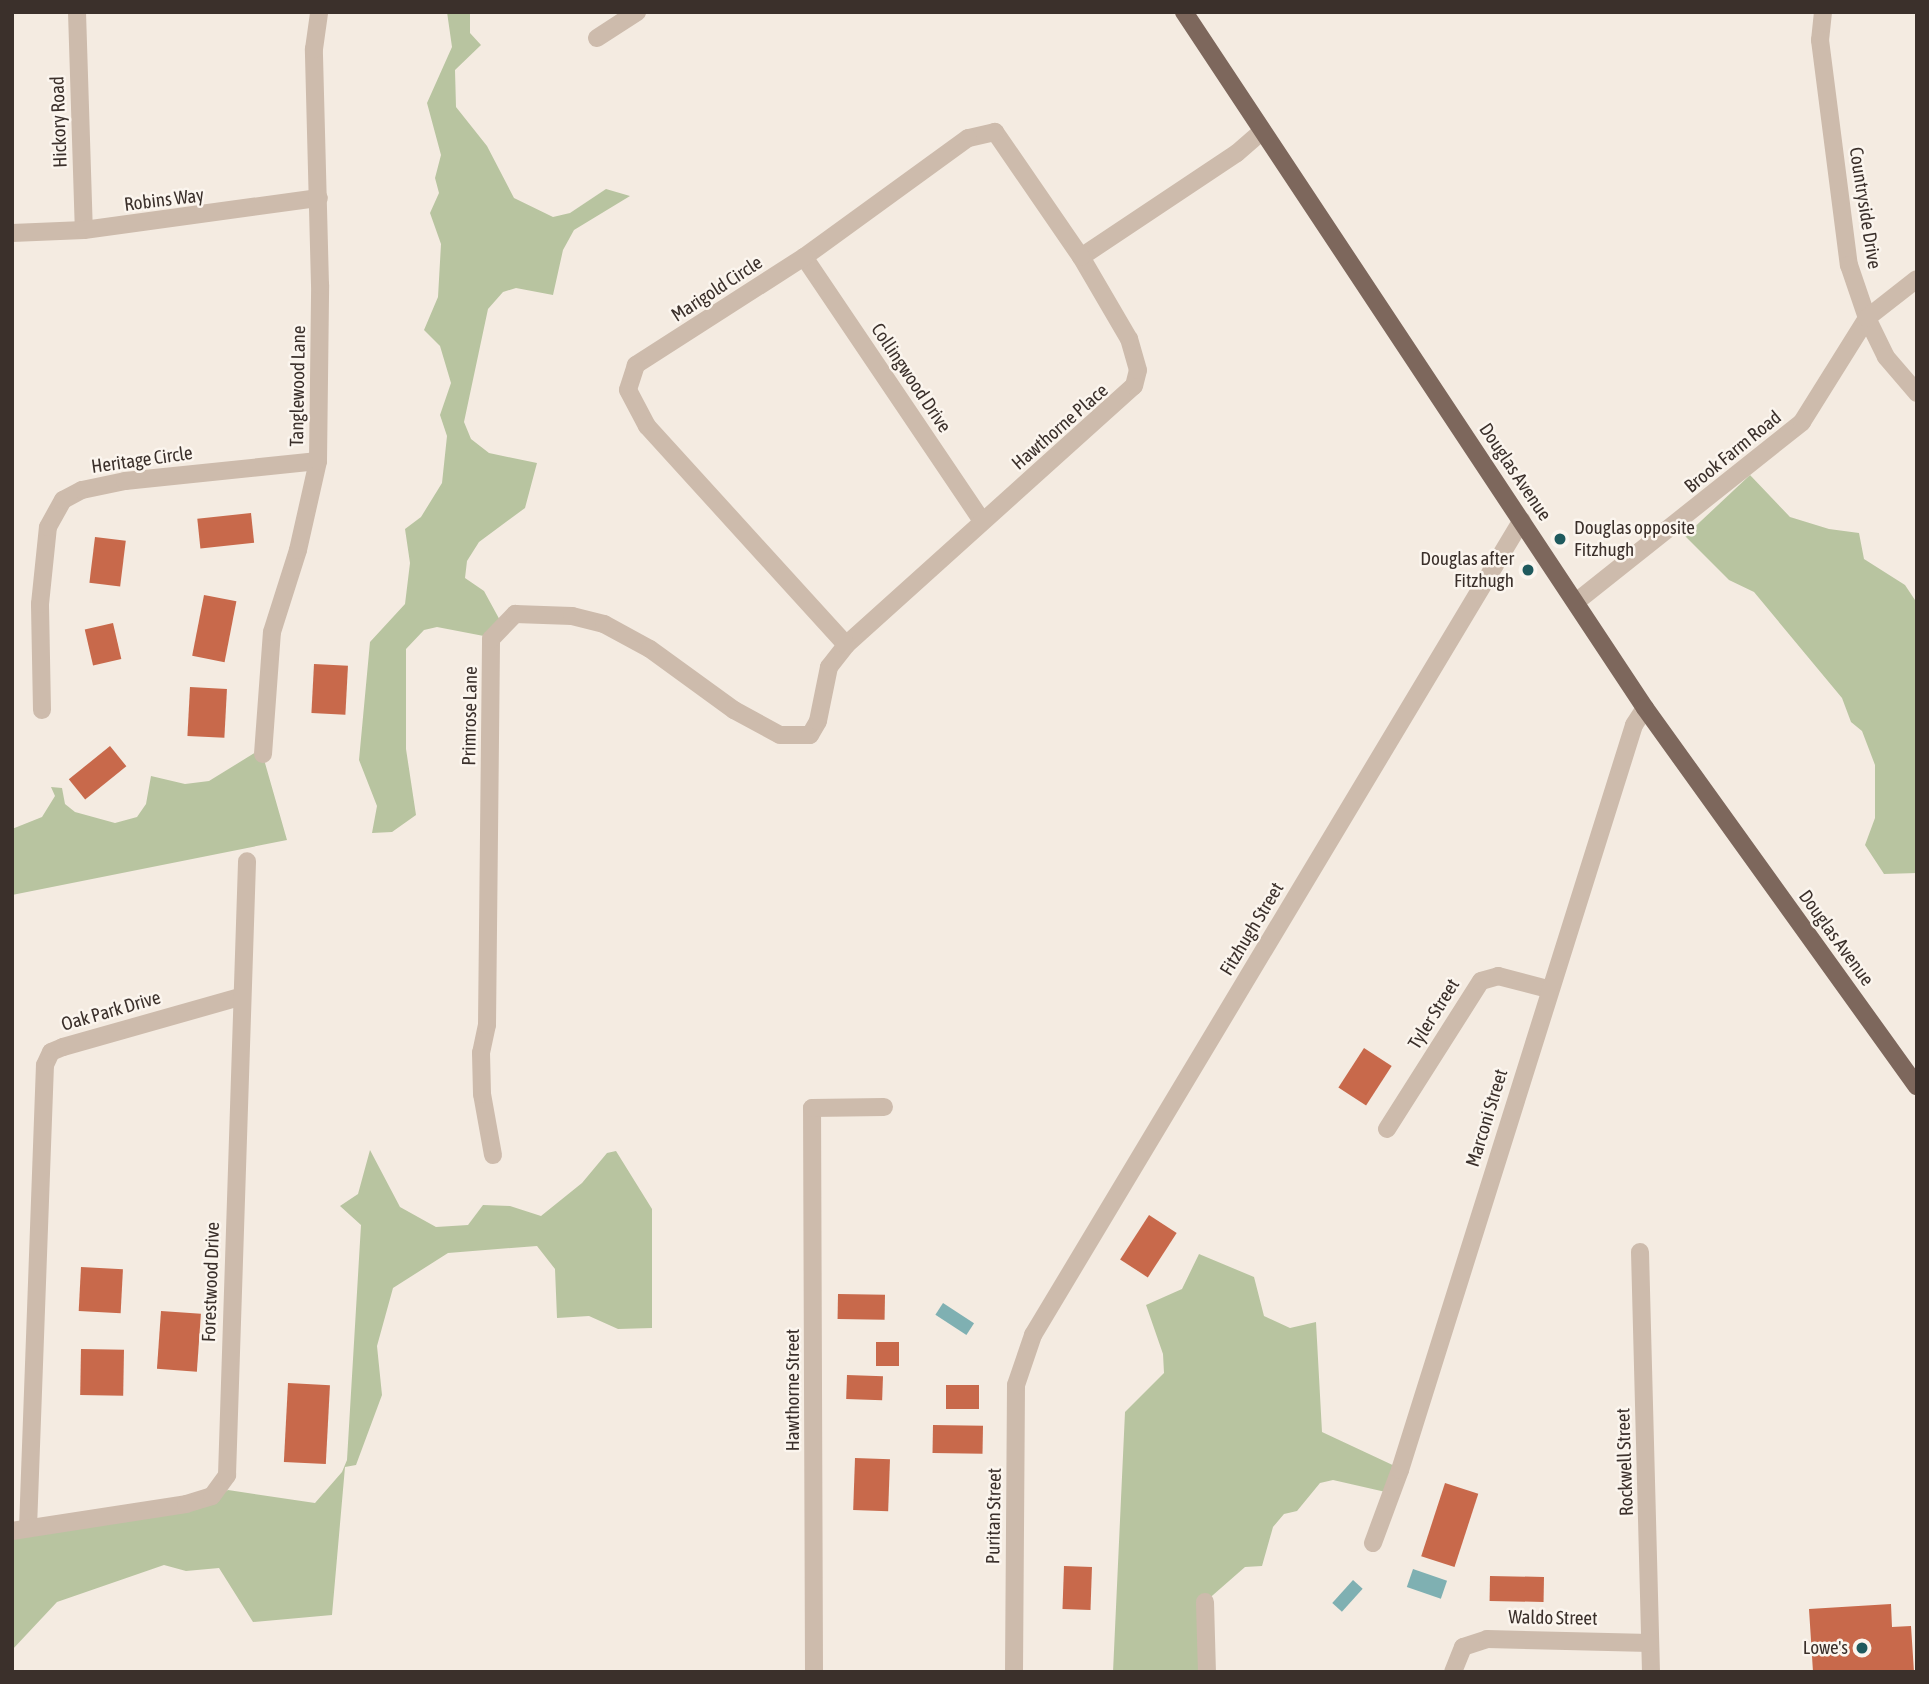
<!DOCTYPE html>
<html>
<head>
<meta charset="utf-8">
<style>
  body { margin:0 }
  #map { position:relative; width:1929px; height:1684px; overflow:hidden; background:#f4ebe1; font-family:"Asap Condensed",sans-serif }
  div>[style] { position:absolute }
  .green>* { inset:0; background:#b8c4a0 }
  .water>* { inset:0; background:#7fb0b2; transform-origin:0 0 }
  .building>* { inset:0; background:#c8694b; transform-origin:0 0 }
  .street>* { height:18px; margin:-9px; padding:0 9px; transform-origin:9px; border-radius:9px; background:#cdbbac }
  .primary>* { height:18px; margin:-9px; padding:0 9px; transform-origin:9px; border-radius:9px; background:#7d675c }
  .dots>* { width:19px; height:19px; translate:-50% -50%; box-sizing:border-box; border:4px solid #fbf5ee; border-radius:50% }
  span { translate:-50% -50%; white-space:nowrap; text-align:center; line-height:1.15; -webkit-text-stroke:5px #fbf5ee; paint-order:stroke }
  .street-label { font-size:19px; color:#3b302b }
  .poi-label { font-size:19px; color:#3b302b }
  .left { translate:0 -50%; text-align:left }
  .right { translate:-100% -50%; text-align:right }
  .frame { position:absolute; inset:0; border:14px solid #3b302b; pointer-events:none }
</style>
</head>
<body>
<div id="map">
  <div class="green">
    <div style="clip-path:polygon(447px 12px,470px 12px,470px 33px,481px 45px,455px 70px,456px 107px,487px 146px,514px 198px,553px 217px,570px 213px,606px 189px,630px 196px,574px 230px,563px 250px,553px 295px,516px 288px,503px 292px,488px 309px,464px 422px,471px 439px,489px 453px,537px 463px,525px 508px,479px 542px,467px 561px,465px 578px,484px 591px,502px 624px,489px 637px,437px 627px,424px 630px,406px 649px,406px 749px,416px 815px,392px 832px,372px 833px,377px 806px,359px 760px,370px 642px,405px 604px,410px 563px,405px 529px,421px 517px,442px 483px,447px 436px,440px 415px,451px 383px,440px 346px,424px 330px,438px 297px,441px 244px,430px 213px,439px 193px,435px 178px,441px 155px,427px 103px,452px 47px)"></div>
    <div style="clip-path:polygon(1750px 475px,1790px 517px,1829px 529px,1859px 533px,1864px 559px,1905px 585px,1917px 603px,1917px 873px,1884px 874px,1865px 845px,1875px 818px,1875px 765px,1862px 731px,1851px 722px,1842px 698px,1754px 592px,1729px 580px,1685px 536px)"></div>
    <div style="clip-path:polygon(261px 749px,287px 840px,12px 895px,12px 829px,42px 817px,55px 796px,51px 787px,62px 788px,65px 804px,75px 812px,115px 823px,137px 817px,146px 804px,151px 776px,185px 784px,209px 781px)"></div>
    <div style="clip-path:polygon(370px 1150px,400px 1207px,436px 1227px,468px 1225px,483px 1205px,510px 1206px,541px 1216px,582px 1183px,607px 1153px,616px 1151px,652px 1209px,652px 1328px,618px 1329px,589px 1316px,557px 1318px,555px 1269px,537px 1246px,448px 1253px,393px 1288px,377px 1346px,382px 1395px,356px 1465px,345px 1467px,332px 1615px,253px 1622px,219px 1568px,186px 1571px,164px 1565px,57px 1602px,12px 1650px,12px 1531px,207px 1503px,228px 1490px,315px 1503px,342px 1472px,347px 1460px,361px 1225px,340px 1206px,358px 1194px)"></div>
    <div style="clip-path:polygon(1199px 1254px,1254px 1277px,1264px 1316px,1290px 1328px,1316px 1322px,1322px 1432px,1399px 1468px,1390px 1493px,1333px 1480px,1320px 1483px,1297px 1511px,1284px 1514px,1273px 1527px,1262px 1566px,1245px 1567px,1205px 1602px,1206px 1672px,1113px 1672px,1125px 1412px,1164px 1373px,1163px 1354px,1146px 1305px,1182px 1289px)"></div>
  </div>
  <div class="water">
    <div style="left:943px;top:1303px;width:37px;height:14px;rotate:33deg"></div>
    <div style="left:1413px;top:1569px;width:36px;height:19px;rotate:19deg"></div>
    <div style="left:1353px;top:1580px;width:13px;height:31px;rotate:42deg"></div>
  </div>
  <div class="building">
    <div style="left:251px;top:513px;width:30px;height:54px;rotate:84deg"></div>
    <div style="left:95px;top:537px;width:31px;height:46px;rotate:7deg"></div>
    <div style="left:204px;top:595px;width:33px;height:62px;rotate:11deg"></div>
    <div style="left:113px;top:623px;width:37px;height:29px;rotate:77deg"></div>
    <div style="left:314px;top:664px;width:34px;height:49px;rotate:3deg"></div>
    <div style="left:190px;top:687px;width:37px;height:49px;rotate:3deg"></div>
    <div style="left:110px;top:746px;width:26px;height:53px;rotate:51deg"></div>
    <div style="left:1364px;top:1048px;width:33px;height:47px;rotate:33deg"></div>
    <div style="left:1149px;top:1215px;width:33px;height:53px;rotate:33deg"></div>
    <div style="left:81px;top:1267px;width:42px;height:44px;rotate:3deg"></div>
    <div style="left:838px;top:1294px;width:47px;height:25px;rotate:1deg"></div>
    <div style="left:161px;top:1311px;width:40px;height:58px;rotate:4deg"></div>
    <div style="left:876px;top:1342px;width:23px;height:24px"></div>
    <div style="left:81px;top:1349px;width:43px;height:46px;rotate:1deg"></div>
    <div style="left:847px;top:1375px;width:36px;height:24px;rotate:2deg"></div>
    <div style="left:288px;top:1383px;width:42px;height:79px;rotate:3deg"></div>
    <div style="left:946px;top:1385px;width:33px;height:24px"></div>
    <div style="left:933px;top:1425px;width:50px;height:28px;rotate:1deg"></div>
    <div style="left:855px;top:1458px;width:35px;height:52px;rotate:2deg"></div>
    <div style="left:1445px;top:1483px;width:35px;height:77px;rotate:18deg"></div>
    <div style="left:1064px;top:1566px;width:28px;height:43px;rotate:2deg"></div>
    <div style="left:1490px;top:1576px;width:54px;height:25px;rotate:1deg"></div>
    <div style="clip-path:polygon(1891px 1604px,1892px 1627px,1911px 1626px,1914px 1672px,1813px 1672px,1809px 1609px)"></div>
  </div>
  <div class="street">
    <div style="left:77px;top:12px;width:218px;rotate:88.2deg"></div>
    <div style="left:1823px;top:12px;width:28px;rotate:96deg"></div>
    <div style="left:1820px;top:40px;width:227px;rotate:82.7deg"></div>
    <div style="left:1849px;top:265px;width:56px;rotate:71.2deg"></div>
    <div style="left:1867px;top:318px;width:43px;rotate:64deg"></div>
    <div style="left:1886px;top:357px;width:48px;rotate:49.3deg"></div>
    <div style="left:597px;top:38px;width:48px;rotate:-33deg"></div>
    <div style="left:12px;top:233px;width:72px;rotate:-2.4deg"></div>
    <div style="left:84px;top:230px;width:237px;rotate:-7.8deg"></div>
    <div style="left:804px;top:257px;width:318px;rotate:56deg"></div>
    <div style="left:1081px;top:257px;width:187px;rotate:-33.7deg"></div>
    <div style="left:1237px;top:153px;width:32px;rotate:-41deg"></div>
    <div style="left:1576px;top:602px;width:289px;rotate:-38.5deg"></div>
    <div style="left:1802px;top:422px;width:123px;rotate:-58deg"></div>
    <div style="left:1867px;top:318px;width:63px;rotate:-38deg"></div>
    <div style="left:42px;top:710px;width:106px;rotate:-91.1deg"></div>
    <div style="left:40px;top:604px;width:77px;rotate:-84.1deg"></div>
    <div style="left:48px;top:527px;width:31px;rotate:-61deg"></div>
    <div style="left:63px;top:500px;width:21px;rotate:-28deg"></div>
    <div style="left:82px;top:490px;width:44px;rotate:-11.8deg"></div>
    <div style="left:125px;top:481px;width:194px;rotate:-5.9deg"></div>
    <div style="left:263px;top:754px;width:122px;rotate:-85.8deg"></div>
    <div style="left:272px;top:632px;width:86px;rotate:-72.4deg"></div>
    <div style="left:298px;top:550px;width:91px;rotate:-77.3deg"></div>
    <div style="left:318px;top:461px;width:176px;rotate:-89.3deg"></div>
    <div style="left:320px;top:285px;width:236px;rotate:-91.5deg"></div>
    <div style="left:314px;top:49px;width:37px;rotate:-82deg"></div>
    <div style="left:1387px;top:1129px;width:175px;rotate:-57.6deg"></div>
    <div style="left:1481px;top:981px;width:18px;rotate:-16deg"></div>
    <div style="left:1498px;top:976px;width:52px;rotate:14.6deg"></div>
    <div style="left:493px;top:1155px;width:62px;rotate:-100.2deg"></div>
    <div style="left:482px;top:1094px;width:41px;rotate:-91.4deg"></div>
    <div style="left:481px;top:1053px;width:29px;rotate:-78deg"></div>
    <div style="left:487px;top:1025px;width:386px;rotate:-89.4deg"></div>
    <div style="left:491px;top:639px;width:35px;rotate:-46deg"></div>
    <div style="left:515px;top:614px;width:57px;rotate:2deg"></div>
    <div style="left:572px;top:616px;width:33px;rotate:14deg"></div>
    <div style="left:604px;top:624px;width:52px;rotate:28.5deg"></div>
    <div style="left:650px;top:649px;width:104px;rotate:36deg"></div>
    <div style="left:734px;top:710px;width:52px;rotate:28.5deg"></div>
    <div style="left:780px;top:735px;width:30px"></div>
    <div style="left:810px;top:735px;width:16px;rotate:-60deg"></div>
    <div style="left:818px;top:721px;width:55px;rotate:-78.5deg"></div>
    <div style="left:829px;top:667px;width:28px;rotate:-52deg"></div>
    <div style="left:846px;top:645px;width:387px;rotate:-42deg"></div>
    <div style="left:1134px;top:386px;width:16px;rotate:-76deg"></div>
    <div style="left:1138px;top:370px;width:32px;rotate:-106deg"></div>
    <div style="left:1129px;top:339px;width:95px;rotate:-120.3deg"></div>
    <div style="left:1081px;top:257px;width:152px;rotate:-124.5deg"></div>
    <div style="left:995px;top:132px;width:28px;rotate:167deg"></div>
    <div style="left:968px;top:138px;width:203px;rotate:144deg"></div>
    <div style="left:804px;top:257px;width:200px;rotate:147.3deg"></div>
    <div style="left:636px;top:365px;width:26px;rotate:108deg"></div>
    <div style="left:628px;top:390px;width:41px;rotate:62.2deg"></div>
    <div style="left:647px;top:426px;width:296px;rotate:47.7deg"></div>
    <div style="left:1640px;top:1252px;width:420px;rotate:88.5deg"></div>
    <div style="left:28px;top:1528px;width:463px;rotate:-87.9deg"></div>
    <div style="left:45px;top:1065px;width:14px;rotate:-65deg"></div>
    <div style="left:51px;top:1052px;width:13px;rotate:-23deg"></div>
    <div style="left:63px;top:1047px;width:184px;rotate:-15.8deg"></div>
    <div style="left:12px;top:1531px;width:176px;rotate:-8.8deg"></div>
    <div style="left:186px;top:1504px;width:27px;rotate:-17deg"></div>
    <div style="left:212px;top:1496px;width:26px;rotate:-54deg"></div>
    <div style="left:227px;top:1475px;width:614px;rotate:-88.13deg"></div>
    <div style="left:1373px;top:1543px;width:78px;rotate:-69.7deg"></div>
    <div style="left:1400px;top:1470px;width:781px;rotate:-72.56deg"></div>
    <div style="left:1634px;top:725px;width:20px;rotate:-57deg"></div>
    <div style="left:1205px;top:1602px;width:70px;rotate:88.4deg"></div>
    <div style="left:814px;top:1672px;width:564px;rotate:-90.2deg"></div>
    <div style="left:812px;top:1108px;width:72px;rotate:-0.8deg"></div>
    <div style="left:1014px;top:1672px;width:287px;rotate:-89.6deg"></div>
    <div style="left:1016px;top:1385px;width:53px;rotate:-71.2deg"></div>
    <div style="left:1033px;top:1335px;width:950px;rotate:-59.04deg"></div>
    <div style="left:1453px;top:1672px;width:27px;rotate:-68deg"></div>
    <div style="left:1463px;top:1647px;width:25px;rotate:-18deg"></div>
    <div style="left:1487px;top:1639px;width:163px;rotate:1.4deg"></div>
  </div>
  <div class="primary">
    <div style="left:1184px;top:12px;width:835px;rotate:56.48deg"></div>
    <div style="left:1645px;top:708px;width:466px;rotate:54.3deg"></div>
  </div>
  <div class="dots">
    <div style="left:1560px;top:539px;background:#1f5a5e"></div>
    <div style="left:1528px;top:570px;background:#1f5a5e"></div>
    <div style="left:1862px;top:1648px;background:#1f5a5e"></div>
  </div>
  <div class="street-label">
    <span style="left:59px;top:122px;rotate:-92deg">Hickory Road</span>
    <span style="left:164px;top:200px;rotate:-7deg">Robins Way</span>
    <span style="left:1865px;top:208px;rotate:81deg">Countryside Drive</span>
    <span style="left:717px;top:289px;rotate:-33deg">Marigold Circle</span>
    <span style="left:911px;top:378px;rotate:56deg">Collingwood Drive</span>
    <span style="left:298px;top:386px;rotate:-89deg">Tanglewood Lane</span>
    <span style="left:1060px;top:427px;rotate:-41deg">Hawthorne Place</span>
    <span style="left:1733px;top:452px;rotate:-39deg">Brook Farm Road</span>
    <span style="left:142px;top:460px;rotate:-8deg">Heritage Circle</span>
    <span style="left:1515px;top:472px;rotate:56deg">Douglas Avenue</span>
    <span style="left:470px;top:716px;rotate:-89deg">Primrose Lane</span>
    <span style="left:1252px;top:929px;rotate:-59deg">Fitzhugh Street</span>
    <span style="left:1836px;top:938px;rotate:54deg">Douglas Avenue</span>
    <span style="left:111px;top:1011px;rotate:-16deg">Oak Park Drive</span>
    <span style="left:1434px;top:1014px;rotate:-58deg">Tyler Street</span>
    <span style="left:1487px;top:1118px;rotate:-73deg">Marconi Street</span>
    <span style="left:211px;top:1282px;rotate:-88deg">Forestwood Drive</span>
    <span style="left:793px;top:1390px;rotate:-90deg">Hawthorne Street</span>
    <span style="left:1625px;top:1462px;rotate:-92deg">Rockwell Street</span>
    <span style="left:994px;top:1516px;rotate:-89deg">Puritan Street</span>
    <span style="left:1553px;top:1618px;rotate:1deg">Waldo Street</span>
  </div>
  <div class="poi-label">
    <span class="left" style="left:1574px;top:539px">Douglas opposite<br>Fitzhugh</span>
    <span class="right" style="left:1514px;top:570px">Douglas after<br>Fitzhugh</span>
    <span class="right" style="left:1848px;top:1648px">Lowe's</span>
  </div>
  <div class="frame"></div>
</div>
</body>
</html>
